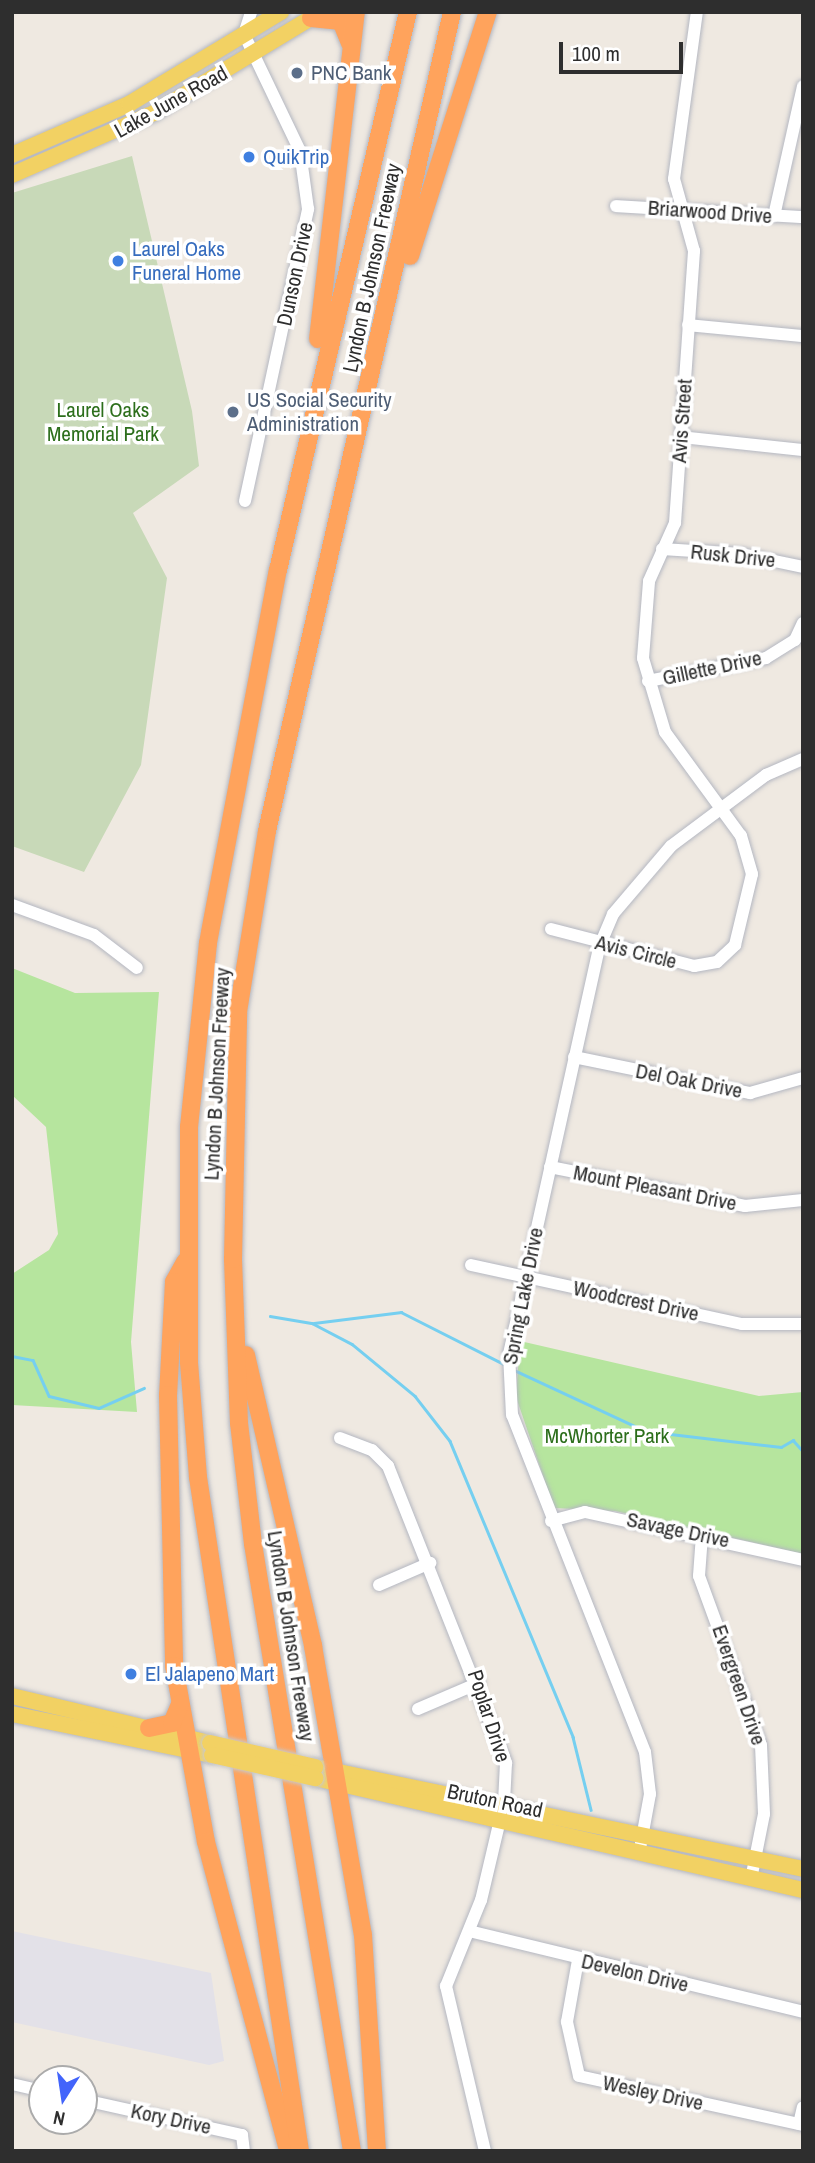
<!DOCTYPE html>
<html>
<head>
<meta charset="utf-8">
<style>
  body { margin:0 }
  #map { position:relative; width:815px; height:2163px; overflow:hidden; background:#efe9e1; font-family:"Archivo Narrow",sans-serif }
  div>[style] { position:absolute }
  .industrial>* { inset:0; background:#e3e1e8 }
  .green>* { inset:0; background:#b6e59e }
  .cemetery>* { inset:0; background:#c8d9b8 }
  .stream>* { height:2.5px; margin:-1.25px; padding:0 1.25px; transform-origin:1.25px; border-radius:1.25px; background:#75cff0 }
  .roads { filter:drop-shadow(0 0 2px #b4b7c1) drop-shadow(0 0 2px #b4b7c1) }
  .minor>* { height:12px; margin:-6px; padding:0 6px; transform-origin:6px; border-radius:6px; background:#fff }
  .major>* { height:16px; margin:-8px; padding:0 8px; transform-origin:8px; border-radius:8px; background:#f2d163 }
  .highway>* { height:18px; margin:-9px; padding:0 9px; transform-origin:9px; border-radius:9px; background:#ffa35c }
  .bridges { filter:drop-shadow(0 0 2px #c9c9c9) drop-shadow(0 0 2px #c9c9c9) }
  .major-bridge>* { height:16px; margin:-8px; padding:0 8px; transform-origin:8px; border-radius:8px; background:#f2d163 }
  .dots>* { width:19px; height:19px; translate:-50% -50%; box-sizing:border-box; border:4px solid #fff; border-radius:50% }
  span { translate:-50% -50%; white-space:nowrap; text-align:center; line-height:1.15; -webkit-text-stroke:7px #fff; paint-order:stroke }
  .service-label { font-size:21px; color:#4e5e75 }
  .left { translate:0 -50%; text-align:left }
  .street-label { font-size:21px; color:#2e2e2e }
  .shop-label { font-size:21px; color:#366cbe }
  .park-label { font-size:21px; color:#2c6e1b }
  .frame { position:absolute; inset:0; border:14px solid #2e2e2e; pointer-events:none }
  .north { position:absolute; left:28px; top:2065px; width:70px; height:70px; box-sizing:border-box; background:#fff; border:2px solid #ababab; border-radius:50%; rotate:192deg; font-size:19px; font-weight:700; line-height:28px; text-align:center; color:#2e2e2e }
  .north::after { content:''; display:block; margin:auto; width:24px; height:32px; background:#4264fb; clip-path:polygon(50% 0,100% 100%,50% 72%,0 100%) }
  .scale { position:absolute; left:559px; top:42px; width:124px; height:32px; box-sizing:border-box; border:4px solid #2e2e2e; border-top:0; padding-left:9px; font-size:21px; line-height:24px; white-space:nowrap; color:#2e2e2e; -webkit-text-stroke:5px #fff; paint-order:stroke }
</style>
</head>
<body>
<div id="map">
  <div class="industrial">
    <div style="clip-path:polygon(12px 1931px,211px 1973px,224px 2061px,209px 2065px,12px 2022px)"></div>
  </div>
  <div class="green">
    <div style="clip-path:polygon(12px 968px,75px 993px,159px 992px,131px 1342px,137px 1412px,12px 1405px,12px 1274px,49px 1250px,58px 1234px,46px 1127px,12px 1095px)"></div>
    <div style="clip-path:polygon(520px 1341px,759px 1396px,803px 1392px,803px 1554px,615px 1511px,554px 1508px,516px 1397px)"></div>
  </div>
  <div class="cemetery">
    <div style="clip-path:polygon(132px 156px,192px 411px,199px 466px,133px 513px,167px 578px,141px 765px,84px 872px,12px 846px,12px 193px)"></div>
  </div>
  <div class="stream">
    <div style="left:270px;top:1316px;width:43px;rotate:9.5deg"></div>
    <div style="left:312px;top:1323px;width:45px;rotate:27.7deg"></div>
    <div style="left:352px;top:1344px;width:82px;rotate:39.5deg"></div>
    <div style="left:415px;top:1396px;width:57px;rotate:52.1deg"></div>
    <div style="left:450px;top:1441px;width:321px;rotate:67.4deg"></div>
    <div style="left:573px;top:1737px;width:75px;rotate:76.1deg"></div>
    <div style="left:314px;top:1323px;width:88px;rotate:-7.2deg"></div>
    <div style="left:401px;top:1312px;width:115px;rotate:26.8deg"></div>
    <div style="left:12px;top:1356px;width:21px;rotate:11deg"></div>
    <div style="left:33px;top:1360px;width:39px;rotate:66deg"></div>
    <div style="left:49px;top:1396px;width:51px;rotate:13.5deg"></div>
    <div style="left:99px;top:1408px;width:49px;rotate:-24deg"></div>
    <div style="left:516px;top:1371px;width:142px;rotate:24.9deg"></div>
    <div style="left:645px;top:1431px;width:137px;rotate:6.7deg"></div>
    <div style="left:781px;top:1447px;width:14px;rotate:-30deg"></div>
    <div style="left:793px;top:1440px;width:15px;rotate:48deg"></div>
  </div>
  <div class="roads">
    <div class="minor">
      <div style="left:616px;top:206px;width:187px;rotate:3.4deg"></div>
      <div style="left:774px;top:216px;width:133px;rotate:-77.4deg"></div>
      <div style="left:688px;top:325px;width:116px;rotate:5.5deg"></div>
      <div style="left:681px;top:437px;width:123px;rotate:6.1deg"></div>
      <div style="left:245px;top:501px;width:299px;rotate:-77.8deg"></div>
      <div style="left:308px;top:209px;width:59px;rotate:-97.9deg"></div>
      <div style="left:300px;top:151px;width:130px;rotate:-115.6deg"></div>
      <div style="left:244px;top:34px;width:23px;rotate:-72deg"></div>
      <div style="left:662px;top:549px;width:79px;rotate:3.6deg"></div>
      <div style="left:741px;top:554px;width:63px;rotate:11.8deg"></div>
      <div style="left:648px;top:681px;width:120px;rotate:-11deg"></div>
      <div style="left:766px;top:658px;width:34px;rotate:-32deg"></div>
      <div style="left:795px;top:640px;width:19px;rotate:-65deg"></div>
      <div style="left:12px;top:905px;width:87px;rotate:20.1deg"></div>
      <div style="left:94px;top:935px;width:54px;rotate:37.5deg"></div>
      <div style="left:551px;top:929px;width:148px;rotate:14.5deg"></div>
      <div style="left:694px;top:966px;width:23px;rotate:-10deg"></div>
      <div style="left:717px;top:962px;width:25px;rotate:-43deg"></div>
      <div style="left:735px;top:945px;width:73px;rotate:-76.5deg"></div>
      <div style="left:752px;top:874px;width:40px;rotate:-106deg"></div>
      <div style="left:741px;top:836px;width:129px;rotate:-126.2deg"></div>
      <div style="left:665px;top:732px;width:77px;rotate:-106.6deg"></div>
      <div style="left:643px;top:658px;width:77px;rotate:-85.5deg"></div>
      <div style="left:649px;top:581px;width:64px;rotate:-65.9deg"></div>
      <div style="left:675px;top:523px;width:273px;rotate:-86deg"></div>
      <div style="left:694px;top:251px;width:75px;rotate:-105.5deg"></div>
      <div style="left:674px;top:179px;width:169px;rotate:-82.2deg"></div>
      <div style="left:574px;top:1057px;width:180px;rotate:11.6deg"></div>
      <div style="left:750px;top:1093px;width:55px;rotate:-15.8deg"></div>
      <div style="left:550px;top:1167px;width:199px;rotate:11.3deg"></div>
      <div style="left:745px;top:1206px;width:58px;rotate:-5.9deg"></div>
      <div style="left:471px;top:1265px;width:277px;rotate:12.3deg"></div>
      <div style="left:742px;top:1324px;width:61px"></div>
      <div style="left:340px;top:1438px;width:34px;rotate:21deg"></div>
      <div style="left:372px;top:1450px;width:23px;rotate:45deg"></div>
      <div style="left:388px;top:1466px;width:320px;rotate:68.3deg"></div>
      <div style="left:506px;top:1763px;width:40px;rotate:92.9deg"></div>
      <div style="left:504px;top:1803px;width:100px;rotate:103.3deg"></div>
      <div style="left:481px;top:1900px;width:93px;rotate:112.1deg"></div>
      <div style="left:446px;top:1986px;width:170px;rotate:76.7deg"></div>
      <div style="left:551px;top:1521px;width:35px;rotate:-15deg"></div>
      <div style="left:585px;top:1512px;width:223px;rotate:12.4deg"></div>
      <div style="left:702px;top:1535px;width:41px;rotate:94.2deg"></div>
      <div style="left:699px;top:1576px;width:180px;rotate:69.9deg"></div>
      <div style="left:761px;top:1745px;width:69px;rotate:87.5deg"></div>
      <div style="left:764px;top:1814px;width:66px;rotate:101.3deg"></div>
      <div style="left:379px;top:1585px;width:56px;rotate:-23.3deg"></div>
      <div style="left:418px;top:1709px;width:66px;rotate:-23.1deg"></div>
      <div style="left:639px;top:1854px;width:61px;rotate:-79.6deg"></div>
      <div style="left:650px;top:1794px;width:42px;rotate:-96.8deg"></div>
      <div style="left:645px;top:1752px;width:362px;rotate:-111.5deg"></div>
      <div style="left:512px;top:1415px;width:61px;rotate:-92.8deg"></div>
      <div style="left:509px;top:1354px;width:419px;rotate:-77.5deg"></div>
      <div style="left:600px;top:945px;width:34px;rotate:-67deg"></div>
      <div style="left:613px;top:914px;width:89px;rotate:-49.5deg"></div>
      <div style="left:671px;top:846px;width:119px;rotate:-36.8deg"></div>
      <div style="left:766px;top:775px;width:40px;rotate:-23.4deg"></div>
      <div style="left:469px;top:1931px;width:344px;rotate:13.6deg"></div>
      <div style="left:578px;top:1960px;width:63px;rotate:100.1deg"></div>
      <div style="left:567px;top:2022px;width:55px;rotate:77.5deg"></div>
      <div style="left:579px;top:2076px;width:229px;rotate:12.3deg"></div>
      <div style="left:12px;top:2084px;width:31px;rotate:13deg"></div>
      <div style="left:84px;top:2100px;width:162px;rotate:12.5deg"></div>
      <div style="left:242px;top:2135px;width:16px;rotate:83deg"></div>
      <div style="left:799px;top:2124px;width:17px;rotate:-77deg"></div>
    </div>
    <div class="major">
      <div style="left:12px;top:155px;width:128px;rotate:-23.6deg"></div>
      <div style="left:129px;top:104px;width:178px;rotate:-31.2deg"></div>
      <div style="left:12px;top:175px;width:155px;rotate:-23.6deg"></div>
      <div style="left:154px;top:113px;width:195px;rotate:-31.2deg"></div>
      <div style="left:12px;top:1696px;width:204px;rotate:13.4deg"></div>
      <div style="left:12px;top:1714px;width:204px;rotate:11.6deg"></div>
      <div style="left:315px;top:1767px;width:499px;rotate:11.8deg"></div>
      <div style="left:315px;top:1778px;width:501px;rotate:12.93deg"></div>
    </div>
    <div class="highway">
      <div style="left:311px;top:18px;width:30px;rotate:6deg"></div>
      <div style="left:341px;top:21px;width:24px;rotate:68deg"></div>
      <div style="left:410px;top:256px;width:256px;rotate:-72.3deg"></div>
      <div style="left:318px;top:339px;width:329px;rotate:-83.4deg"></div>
      <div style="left:185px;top:1262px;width:23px;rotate:119deg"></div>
      <div style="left:174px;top:1282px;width:113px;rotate:93deg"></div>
      <div style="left:168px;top:1395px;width:271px;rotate:88.7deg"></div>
      <div style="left:174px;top:1666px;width:179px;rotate:79.7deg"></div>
      <div style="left:206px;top:1842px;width:320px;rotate:75.1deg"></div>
      <div style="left:246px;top:1355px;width:299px;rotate:77deg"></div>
      <div style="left:313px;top:1646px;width:293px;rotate:80.2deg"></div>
      <div style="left:363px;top:1935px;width:216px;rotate:86.3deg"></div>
      <div style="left:149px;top:1728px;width:24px;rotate:-12deg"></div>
      <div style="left:172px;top:1723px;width:21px;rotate:-67deg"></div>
      <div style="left:300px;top:2151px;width:682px;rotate:-98.61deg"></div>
      <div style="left:198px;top:1477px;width:115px;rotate:-94.5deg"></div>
      <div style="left:189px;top:1362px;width:235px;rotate:-90deg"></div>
      <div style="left:189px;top:1127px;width:185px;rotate:-84.1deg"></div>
      <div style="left:208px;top:943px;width:380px;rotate:-79.4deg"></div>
      <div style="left:278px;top:570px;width:573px;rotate:-76.89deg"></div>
      <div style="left:352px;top:2151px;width:615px;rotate:-99.26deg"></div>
      <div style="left:253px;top:1544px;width:122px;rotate:-96.6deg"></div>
      <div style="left:239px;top:1423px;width:164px;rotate:-92.1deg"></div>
      <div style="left:233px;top:1259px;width:247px;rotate:-88.8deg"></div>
      <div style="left:238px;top:1012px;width:183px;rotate:-80.9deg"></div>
      <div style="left:267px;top:831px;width:840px;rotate:-77.27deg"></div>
    </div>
  </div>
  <div class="bridges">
    <div class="major-bridge">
      <div style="left:210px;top:1743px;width:108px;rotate:12.9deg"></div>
      <div style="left:212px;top:1755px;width:106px;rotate:12.6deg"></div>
    </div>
  </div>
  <div class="dots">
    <div style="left:297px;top:73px;background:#5c6f8a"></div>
    <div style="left:249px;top:157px;background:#3f7fe0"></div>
    <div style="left:118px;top:261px;background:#3f7fe0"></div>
    <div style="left:233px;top:412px;background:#5c6f8a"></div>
    <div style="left:131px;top:1674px;background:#3f7fe0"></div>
  </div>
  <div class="service-label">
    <span class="left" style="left:311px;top:73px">PNC Bank</span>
    <span class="left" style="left:247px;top:412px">US Social Security<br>Administration</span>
  </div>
  <div class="street-label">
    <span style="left:171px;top:102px;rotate:-29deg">Lake June Road</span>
    <span style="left:710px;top:212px;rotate:4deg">Briarwood Drive</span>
    <span style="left:372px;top:268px;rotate:-78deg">Lyndon B Johnson Freeway</span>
    <span style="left:295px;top:274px;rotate:-78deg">Dunson Drive</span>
    <span style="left:682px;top:421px;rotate:-86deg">Avis Street</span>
    <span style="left:733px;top:556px;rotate:6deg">Rusk Drive</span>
    <span style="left:712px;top:668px;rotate:-12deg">Gillette Drive</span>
    <span style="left:636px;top:952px;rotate:14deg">Avis Circle</span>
    <span style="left:217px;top:1074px;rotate:-87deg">Lyndon B Johnson Freeway</span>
    <span style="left:689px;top:1081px;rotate:11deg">Del Oak Drive</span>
    <span style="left:655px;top:1188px;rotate:11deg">Mount Pleasant Drive</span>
    <span style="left:523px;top:1296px;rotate:-79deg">Spring Lake Drive</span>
    <span style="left:636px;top:1301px;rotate:12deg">Woodcrest Drive</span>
    <span style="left:678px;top:1530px;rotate:12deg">Savage Drive</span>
    <span style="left:291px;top:1636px;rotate:81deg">Lyndon B Johnson Freeway</span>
    <span style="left:739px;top:1685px;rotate:71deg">Evergreen Drive</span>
    <span style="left:489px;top:1716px;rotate:72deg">Poplar Drive</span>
    <span style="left:495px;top:1801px;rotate:12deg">Bruton Road</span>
    <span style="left:635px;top:1973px;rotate:13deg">Develon Drive</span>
    <span style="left:653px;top:2093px;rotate:12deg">Wesley Drive</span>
    <span style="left:171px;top:2119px;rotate:12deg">Kory Drive</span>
  </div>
  <div class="shop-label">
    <span class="left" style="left:263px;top:157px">QuikTrip</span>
    <span class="left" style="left:132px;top:261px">Laurel Oaks<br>Funeral Home</span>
    <span class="left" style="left:145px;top:1674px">El Jalapeno Mart</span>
  </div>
  <div class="park-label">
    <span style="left:103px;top:422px">Laurel Oaks<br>Memorial Park</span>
    <span style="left:607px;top:1436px">McWhorter Park</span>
  </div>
  <div class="frame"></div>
  <div class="north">N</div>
  <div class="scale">100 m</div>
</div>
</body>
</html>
